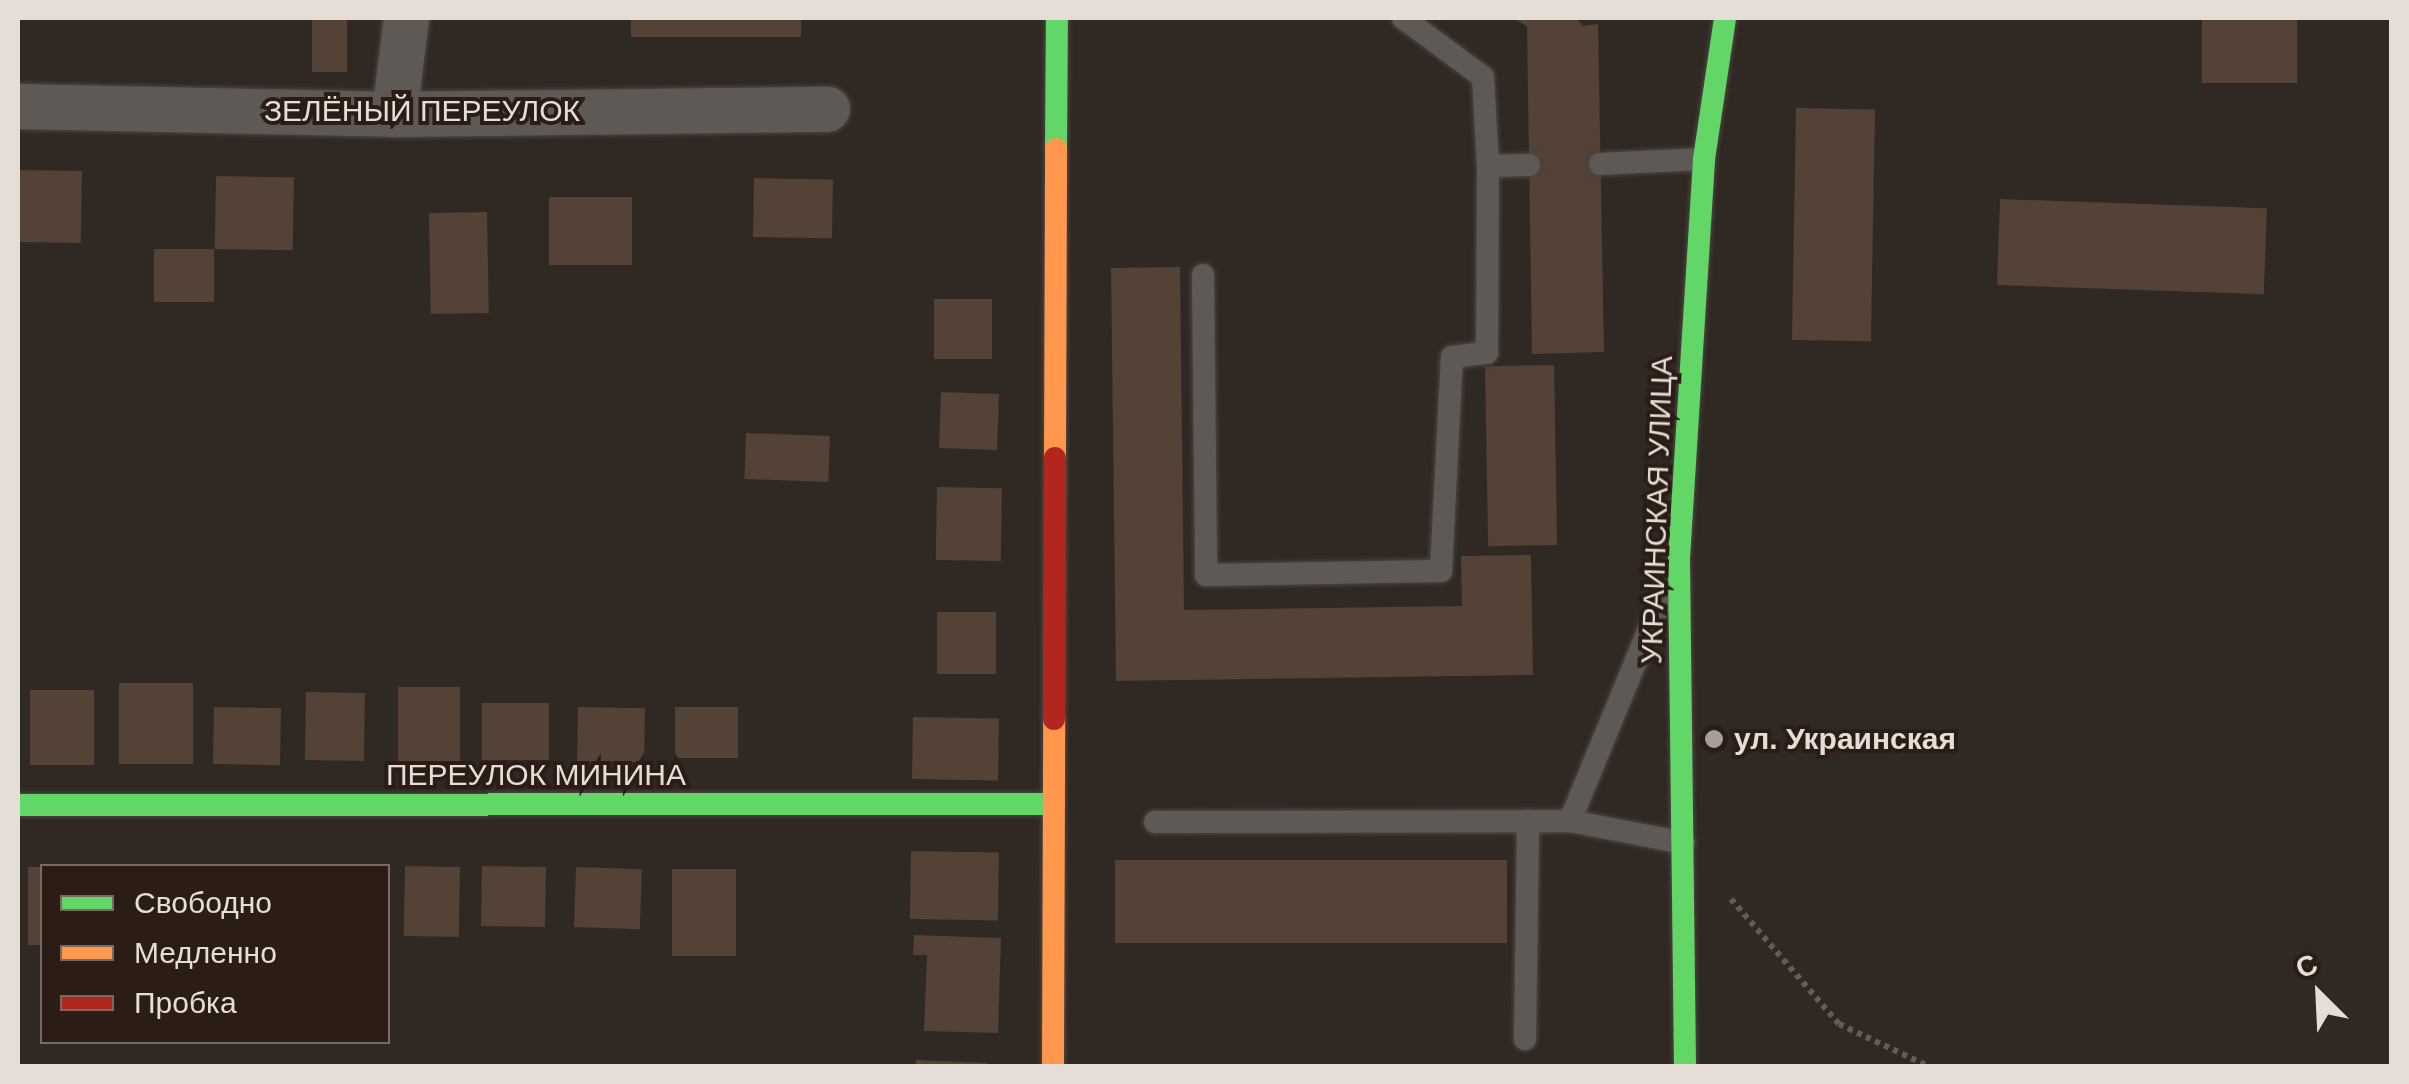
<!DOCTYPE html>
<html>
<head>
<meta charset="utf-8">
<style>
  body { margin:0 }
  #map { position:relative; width:2409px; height:1084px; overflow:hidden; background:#302823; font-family:Arial,sans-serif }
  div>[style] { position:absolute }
  .building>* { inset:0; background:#534235; transform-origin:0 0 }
  .path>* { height:6px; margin-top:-3px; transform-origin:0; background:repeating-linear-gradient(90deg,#625c59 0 5px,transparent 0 10px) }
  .roads { filter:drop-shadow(0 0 2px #4c4642) drop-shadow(0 0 2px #4c4642) }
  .lane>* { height:22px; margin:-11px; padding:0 11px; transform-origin:11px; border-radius:11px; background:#5f5955 }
  .street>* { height:45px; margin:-22.5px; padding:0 22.5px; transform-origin:22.5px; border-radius:22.5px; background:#5f5955 }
  .fast>* { height:22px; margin:-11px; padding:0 11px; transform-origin:11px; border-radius:11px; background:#63d668 }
  .slow>* { height:22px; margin:-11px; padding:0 11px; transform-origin:11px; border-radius:11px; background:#ff974d }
  .jam>* { height:22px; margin:-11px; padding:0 11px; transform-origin:11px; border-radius:11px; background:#b3261e }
  .dots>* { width:28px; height:28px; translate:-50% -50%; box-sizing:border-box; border:5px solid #2b1d15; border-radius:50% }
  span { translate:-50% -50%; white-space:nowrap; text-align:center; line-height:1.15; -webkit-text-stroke:8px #2b1d15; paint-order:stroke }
  .street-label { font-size:30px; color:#e6ddd7 }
  .poi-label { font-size:30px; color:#e6ddd7; font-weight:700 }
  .left { translate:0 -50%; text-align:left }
  .frame { position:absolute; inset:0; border:20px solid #e6ddd7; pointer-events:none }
  .legend { position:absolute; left:40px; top:864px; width:350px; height:180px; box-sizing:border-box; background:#2b1d15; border:2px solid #766a63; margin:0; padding:12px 18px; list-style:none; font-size:30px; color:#e6ddd7 }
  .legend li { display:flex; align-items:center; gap:20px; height:50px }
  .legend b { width:50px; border:2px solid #766a63 }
  .north { position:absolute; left:2269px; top:944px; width:100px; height:100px; -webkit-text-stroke:8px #2b1d15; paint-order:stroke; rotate:336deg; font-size:28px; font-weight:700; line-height:40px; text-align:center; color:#e6ddd7 }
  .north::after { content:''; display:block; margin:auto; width:35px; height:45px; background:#e6ddd7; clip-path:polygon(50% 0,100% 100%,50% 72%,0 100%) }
</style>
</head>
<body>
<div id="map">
  <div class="building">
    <div style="left:312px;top:18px;width:35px;height:54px"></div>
    <div style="left:631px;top:18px;width:170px;height:19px"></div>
    <div style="clip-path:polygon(1512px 18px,1576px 18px,1583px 26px,1598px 24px,1604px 352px,1532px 354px,1527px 26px)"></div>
    <div style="left:2202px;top:18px;width:95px;height:65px"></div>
    <div style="left:1796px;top:108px;width:79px;height:232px;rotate:1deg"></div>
    <div style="left:18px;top:170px;width:64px;height:72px;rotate:1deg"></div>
    <div style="left:216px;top:176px;width:78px;height:73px;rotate:1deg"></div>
    <div style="left:754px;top:178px;width:79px;height:59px;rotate:1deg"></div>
    <div style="left:549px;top:197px;width:83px;height:68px"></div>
    <div style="left:2000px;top:199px;width:267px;height:86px;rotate:2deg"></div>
    <div style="left:487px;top:212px;width:101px;height:58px;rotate:89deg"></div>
    <div style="left:154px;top:249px;width:60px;height:53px"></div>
    <div style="clip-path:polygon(1180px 267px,1184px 610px,1462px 606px,1461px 556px,1531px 555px,1533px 675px,1116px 681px,1111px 268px)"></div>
    <div style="left:934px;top:299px;width:58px;height:60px"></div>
    <div style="left:1554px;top:365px;width:180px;height:69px;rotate:89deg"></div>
    <div style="left:941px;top:392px;width:58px;height:56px;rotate:2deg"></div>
    <div style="left:746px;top:433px;width:84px;height:46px;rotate:2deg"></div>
    <div style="left:937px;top:487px;width:65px;height:73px;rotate:1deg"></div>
    <div style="left:937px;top:612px;width:59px;height:62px"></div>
    <div style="left:119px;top:683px;width:74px;height:81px"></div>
    <div style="left:460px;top:687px;width:74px;height:62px;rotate:90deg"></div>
    <div style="left:30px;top:690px;width:64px;height:75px"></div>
    <div style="left:306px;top:692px;width:59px;height:68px;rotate:1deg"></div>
    <div style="left:482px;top:703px;width:67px;height:57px"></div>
    <div style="left:214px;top:707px;width:67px;height:57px;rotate:1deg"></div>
    <div style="left:578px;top:707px;width:67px;height:54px;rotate:1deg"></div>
    <div style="left:675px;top:707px;width:63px;height:51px"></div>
    <div style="left:913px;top:717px;width:86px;height:62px;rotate:1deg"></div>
    <div style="left:911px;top:851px;width:88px;height:68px;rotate:1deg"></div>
    <div style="left:1115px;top:860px;width:392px;height:83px"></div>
    <div style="left:405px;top:866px;width:55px;height:70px;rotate:1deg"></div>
    <div style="left:482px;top:866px;width:64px;height:60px;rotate:1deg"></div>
    <div style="left:28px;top:867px;width:14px;height:78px"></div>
    <div style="left:576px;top:867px;width:66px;height:60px;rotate:2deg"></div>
    <div style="left:672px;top:869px;width:64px;height:87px"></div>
    <div style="clip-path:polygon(914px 935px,1001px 938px,998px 1033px,924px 1031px,927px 955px,913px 955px)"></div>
    <div style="clip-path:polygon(916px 1060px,987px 1063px,986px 1066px,915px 1066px)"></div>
  </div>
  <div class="path">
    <div style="left:1731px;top:899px;width:165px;rotate:49.2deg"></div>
    <div style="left:1839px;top:1024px;width:98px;rotate:25.3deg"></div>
  </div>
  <div class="roads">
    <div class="lane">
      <div style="left:1403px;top:18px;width:99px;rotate:36.4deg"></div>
      <div style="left:1483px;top:77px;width:89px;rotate:86.8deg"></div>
      <div style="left:1600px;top:164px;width:104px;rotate:-2.8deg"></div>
      <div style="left:1203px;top:275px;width:300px;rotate:89.4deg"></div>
      <div style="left:1206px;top:575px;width:235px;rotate:-1deg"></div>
      <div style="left:1441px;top:571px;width:214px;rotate:-87.1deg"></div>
      <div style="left:1452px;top:357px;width:35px;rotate:-7deg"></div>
      <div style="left:1487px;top:353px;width:187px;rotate:-89.7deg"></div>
      <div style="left:1488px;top:166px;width:41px;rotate:-1.4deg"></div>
      <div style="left:1570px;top:821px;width:116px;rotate:10.9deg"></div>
      <div style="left:1155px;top:822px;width:415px;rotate:-0.1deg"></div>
      <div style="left:1570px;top:821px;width:241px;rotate:-67.6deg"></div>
      <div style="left:1525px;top:1039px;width:218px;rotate:-89.2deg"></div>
    </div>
    <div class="street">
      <div style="left:18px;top:106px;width:376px;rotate:1.2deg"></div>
      <div style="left:394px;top:114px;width:433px;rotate:-0.7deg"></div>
      <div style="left:394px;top:114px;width:97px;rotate:-82.9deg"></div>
    </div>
    <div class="fast">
      <div style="left:1056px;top:149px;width:131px;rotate:-89.6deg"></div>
      <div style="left:18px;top:805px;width:1036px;rotate:-0.06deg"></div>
      <div style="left:1685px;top:1066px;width:508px;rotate:-90.68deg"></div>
      <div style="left:1679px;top:558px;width:400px;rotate:-86.4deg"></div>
      <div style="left:1704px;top:159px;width:143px;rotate:-81.5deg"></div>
    </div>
    <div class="slow">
      <div style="left:1055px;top:458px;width:309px;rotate:-89.8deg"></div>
      <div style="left:1053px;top:1066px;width:347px;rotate:-89.8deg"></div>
    </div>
    <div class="jam">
      <div style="left:1054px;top:719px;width:261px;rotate:-89.8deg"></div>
    </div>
  </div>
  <div class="dots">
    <div style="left:1714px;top:739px;background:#a69e98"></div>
  </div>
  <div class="street-label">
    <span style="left:422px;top:111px">ЗЕЛЁНЫЙ ПЕРЕУЛОК</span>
    <span style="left:1657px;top:510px;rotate:-88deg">УКРАИНСКАЯ УЛИЦА</span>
    <span style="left:536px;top:775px">ПЕРЕУЛОК МИНИНА</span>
  </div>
  <div class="poi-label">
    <span class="left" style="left:1734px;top:739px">ул. Украинская</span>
  </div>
  <div class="frame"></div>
  <ul class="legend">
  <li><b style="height:12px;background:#63d668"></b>Свободно</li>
  <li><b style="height:12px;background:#ff974d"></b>Медленно</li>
  <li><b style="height:12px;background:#b3261e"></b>Пробка</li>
  </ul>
  <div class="north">С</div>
</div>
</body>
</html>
